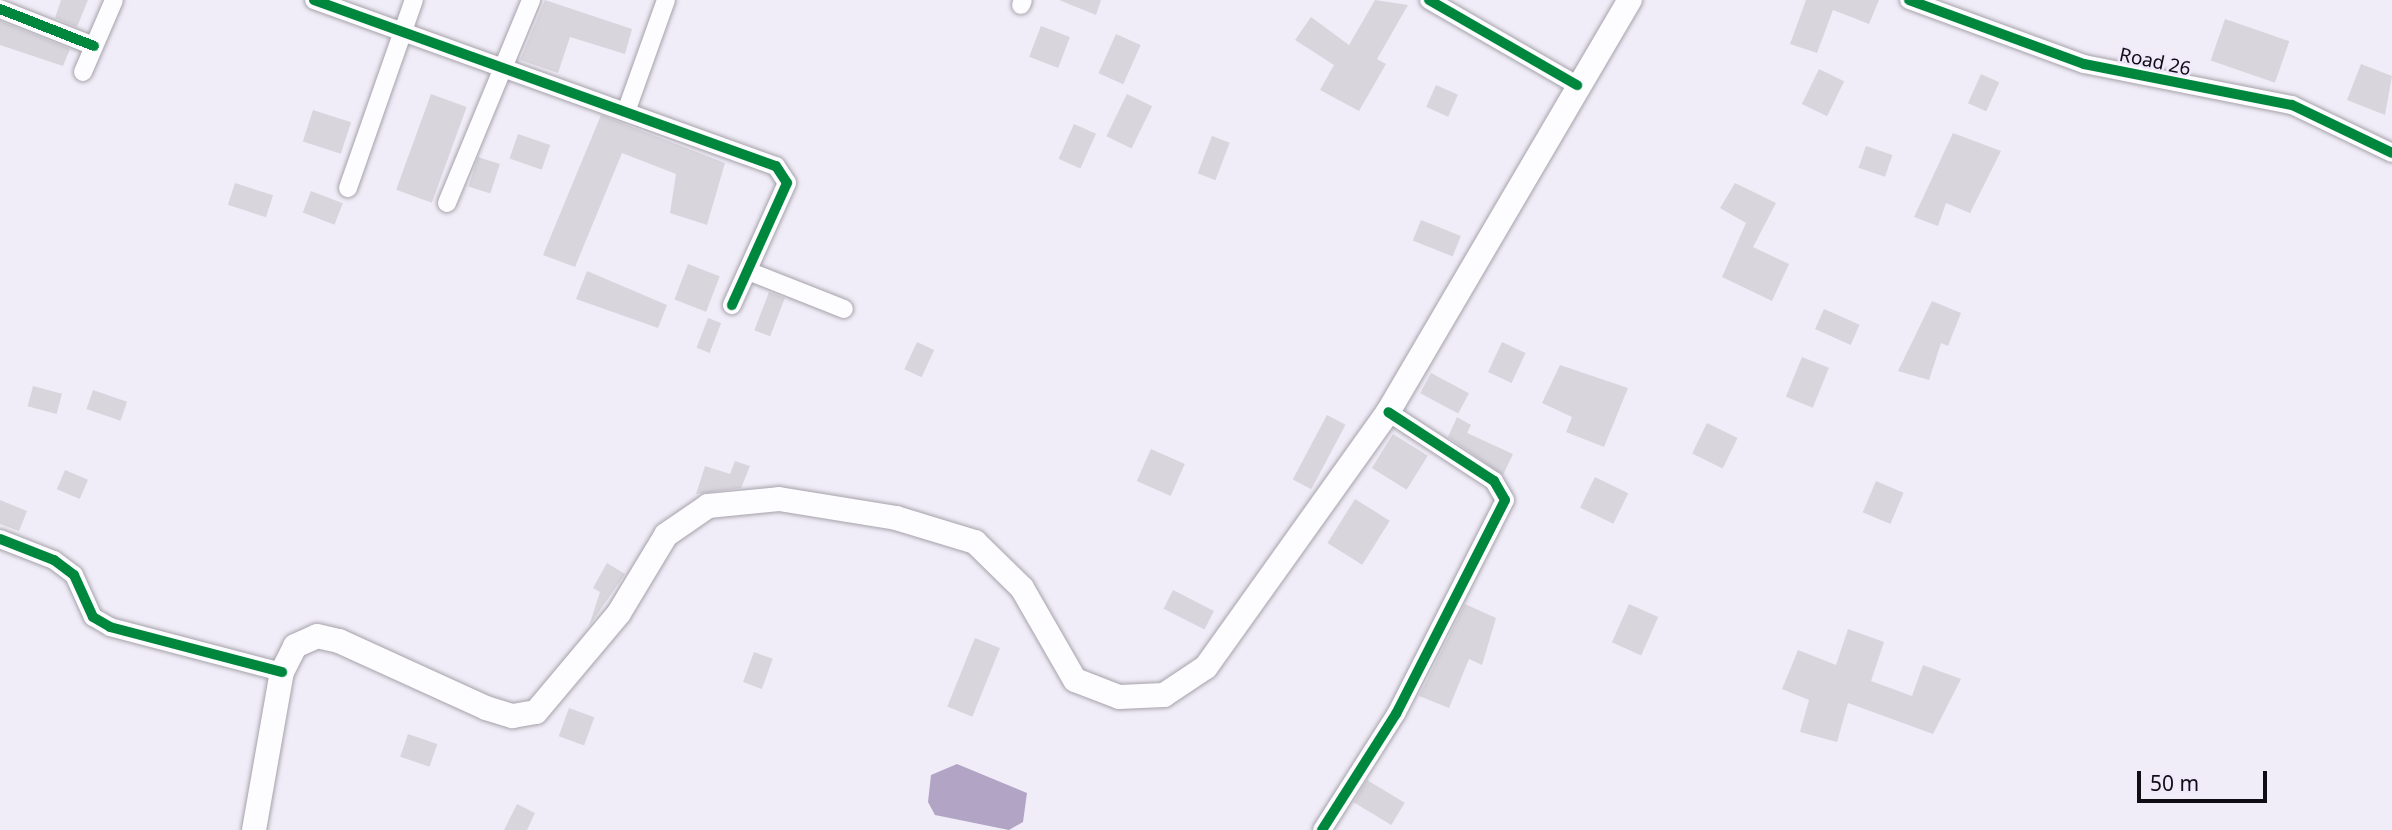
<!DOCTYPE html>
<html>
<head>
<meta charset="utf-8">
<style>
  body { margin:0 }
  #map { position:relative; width:2392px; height:830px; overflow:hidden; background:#f1edf8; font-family:"Noto Sans",sans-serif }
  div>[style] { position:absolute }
  .water>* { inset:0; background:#b1a4c4 }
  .building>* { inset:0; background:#d8d5dd; transform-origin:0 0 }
  .roads { filter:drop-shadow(0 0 2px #a5a2aa) drop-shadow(0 0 2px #a5a2aa) }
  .street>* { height:18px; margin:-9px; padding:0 9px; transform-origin:9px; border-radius:9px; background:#fdfcfe }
  .secondary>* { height:24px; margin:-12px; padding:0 12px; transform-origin:12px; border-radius:12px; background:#fdfcfe }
  .cycleway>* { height:10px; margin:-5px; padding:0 5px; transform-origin:5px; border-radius:5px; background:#00873e }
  span { translate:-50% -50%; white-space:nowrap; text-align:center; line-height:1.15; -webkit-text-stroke:5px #f0e9fc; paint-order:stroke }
  .street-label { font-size:19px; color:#100e14 }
  .scale { position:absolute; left:2137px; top:771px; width:130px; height:32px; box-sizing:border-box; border:4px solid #100e14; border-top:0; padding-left:9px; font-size:21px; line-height:24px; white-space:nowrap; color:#100e14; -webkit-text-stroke:5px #f0e9fc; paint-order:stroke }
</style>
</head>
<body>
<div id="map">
  <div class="water">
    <div style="clip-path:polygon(957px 764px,1027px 793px,1023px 822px,1009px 830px,935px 815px,928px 802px,931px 775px)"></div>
  </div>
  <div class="building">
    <div style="clip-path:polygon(61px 0,88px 0,77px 27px,55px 18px)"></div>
    <div style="clip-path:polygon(545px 0,632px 29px,625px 54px,570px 37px,558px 73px,520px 60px)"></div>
    <div style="clip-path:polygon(1059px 0,1101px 0,1096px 15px)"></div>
    <div style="clip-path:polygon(1375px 0,1408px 5px,1377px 59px,1386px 64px,1359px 111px,1320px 90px,1334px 65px,1295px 40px,1311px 17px,1349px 45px)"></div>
    <div style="clip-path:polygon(1806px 0,1879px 0,1869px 24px,1833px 10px,1817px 53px,1790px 44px)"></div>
    <div style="left:2225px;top:19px;width:68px;height:44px;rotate:19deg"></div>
    <div style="clip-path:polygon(0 21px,70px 49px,63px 66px,0 45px)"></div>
    <div style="left:1041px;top:26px;width:31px;height:33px;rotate:21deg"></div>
    <div style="left:1116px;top:34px;width:27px;height:43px;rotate:24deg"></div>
    <div style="clip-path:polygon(2361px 64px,2392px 76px,2385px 115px,2347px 100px)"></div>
    <div style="left:1819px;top:69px;width:28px;height:39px;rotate:26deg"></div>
    <div style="left:1981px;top:74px;width:20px;height:32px;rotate:24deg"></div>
    <div style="left:1436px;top:85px;width:24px;height:24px;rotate:24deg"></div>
    <div style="left:431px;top:94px;width:38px;height:102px;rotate:20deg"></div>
    <div style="left:1127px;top:94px;width:28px;height:47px;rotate:26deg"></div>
    <div style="left:313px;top:110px;width:40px;height:33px;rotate:18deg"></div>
    <div style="clip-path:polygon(601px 115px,725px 163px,707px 225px,670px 213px,676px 174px,622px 153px,575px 267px,543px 255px)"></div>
    <div style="left:1074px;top:124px;width:24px;height:38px;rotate:24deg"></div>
    <div style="clip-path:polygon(1953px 133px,2001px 151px,1970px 213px,1946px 203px,1938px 226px,1914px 217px)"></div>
    <div style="left:518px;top:134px;width:34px;height:26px;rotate:19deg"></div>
    <div style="left:1212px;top:136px;width:19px;height:40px;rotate:21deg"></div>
    <div style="left:1866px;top:146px;width:28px;height:23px;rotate:19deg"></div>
    <div style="left:478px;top:157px;width:23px;height:31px;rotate:18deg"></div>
    <div style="left:235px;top:183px;width:40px;height:23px;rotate:18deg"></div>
    <div style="clip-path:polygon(1735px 183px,1776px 203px,1753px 247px,1789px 264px,1772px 301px,1722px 277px,1746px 223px,1720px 208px)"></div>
    <div style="left:311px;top:191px;width:34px;height:23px;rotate:21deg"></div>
    <div style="left:1421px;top:220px;width:43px;height:22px;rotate:22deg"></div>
    <div style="left:688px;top:264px;width:34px;height:38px;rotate:21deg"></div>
    <div style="clip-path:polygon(587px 271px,667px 305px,658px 328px,576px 299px)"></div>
    <div style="left:769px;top:292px;width:17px;height:41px;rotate:21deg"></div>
    <div style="clip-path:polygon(1932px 301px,1961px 313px,1948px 346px,1941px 343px,1929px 380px,1898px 371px)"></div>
    <div style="left:1824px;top:309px;width:39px;height:22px;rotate:24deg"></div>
    <div style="left:708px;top:318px;width:14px;height:32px;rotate:21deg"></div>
    <div style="left:917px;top:342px;width:19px;height:30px;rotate:25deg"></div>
    <div style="left:1502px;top:342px;width:26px;height:33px;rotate:25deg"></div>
    <div style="left:1802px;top:357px;width:29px;height:43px;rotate:22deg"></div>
    <div style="clip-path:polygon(1560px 365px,1628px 388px,1604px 447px,1566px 432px,1572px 417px,1542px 403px)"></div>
    <div style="left:1431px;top:373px;width:43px;height:23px;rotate:28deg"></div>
    <div style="left:33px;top:386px;width:30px;height:21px;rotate:15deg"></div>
    <div style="left:93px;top:390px;width:36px;height:20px;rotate:19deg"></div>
    <div style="left:1327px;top:415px;width:21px;height:73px;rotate:28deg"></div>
    <div style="clip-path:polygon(1457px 417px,1471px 425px,1467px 433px,1513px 454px,1503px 475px,1448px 437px)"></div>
    <div style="left:1707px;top:423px;width:34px;height:34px;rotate:26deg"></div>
    <div style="left:1393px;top:434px;width:41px;height:40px;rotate:32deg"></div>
    <div style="left:1151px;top:449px;width:37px;height:35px;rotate:24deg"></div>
    <div style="clip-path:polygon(735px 461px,750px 466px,741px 488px,696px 494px,705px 466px,730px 474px)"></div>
    <div style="left:65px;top:470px;width:25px;height:21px;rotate:23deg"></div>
    <div style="left:1595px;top:477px;width:37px;height:34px;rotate:26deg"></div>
    <div style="left:1876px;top:481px;width:30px;height:34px;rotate:23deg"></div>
    <div style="left:1355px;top:499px;width:41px;height:52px;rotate:32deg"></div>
    <div style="clip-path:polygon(0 500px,27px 511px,19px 531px,0 524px)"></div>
    <div style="clip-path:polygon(607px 563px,625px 574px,589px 626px,600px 592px,593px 588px)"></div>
    <div style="left:1173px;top:590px;width:46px;height:21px;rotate:27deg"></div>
    <div style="clip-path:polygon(1465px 604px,1496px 618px,1482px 665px,1469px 659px,1449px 708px,1419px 696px)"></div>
    <div style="left:1629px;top:604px;width:32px;height:42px;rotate:24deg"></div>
    <div style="clip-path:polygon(1848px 629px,1884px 642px,1871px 681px,1912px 696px,1923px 665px,1961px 679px,1933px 734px,1848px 703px,1837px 742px,1800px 732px,1809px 700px,1782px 689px,1798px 650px,1836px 665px)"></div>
    <div style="left:975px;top:638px;width:27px;height:74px;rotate:22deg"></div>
    <div style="left:754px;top:652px;width:20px;height:32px;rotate:20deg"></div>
    <div style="left:569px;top:708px;width:27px;height:30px;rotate:20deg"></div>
    <div style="left:408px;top:734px;width:31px;height:24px;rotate:19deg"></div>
    <div style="left:1367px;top:780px;width:44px;height:26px;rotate:31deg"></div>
    <div style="clip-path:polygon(517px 804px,535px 813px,527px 830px,504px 830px)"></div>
  </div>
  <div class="roads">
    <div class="street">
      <div style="left:314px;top:0;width:491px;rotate:19.8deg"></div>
      <div style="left:776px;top:166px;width:20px;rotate:57deg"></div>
      <div style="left:787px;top:183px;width:134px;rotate:114.3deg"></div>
      <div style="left:1429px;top:0;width:171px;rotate:29.9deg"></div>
      <div style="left:1909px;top:0;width:186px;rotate:20.1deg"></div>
      <div style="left:2084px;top:64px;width:212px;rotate:11.2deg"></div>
      <div style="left:2292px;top:105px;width:111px;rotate:25.6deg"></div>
      <div style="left:1021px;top:5px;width:5px;rotate:-68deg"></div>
      <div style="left:0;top:9px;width:101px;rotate:21.5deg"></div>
      <div style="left:83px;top:72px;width:78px;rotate:-66.7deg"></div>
      <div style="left:627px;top:109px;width:116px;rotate:-70.3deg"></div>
      <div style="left:348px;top:188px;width:199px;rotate:-70.7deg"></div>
      <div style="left:447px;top:203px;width:220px;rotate:-67.5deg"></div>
      <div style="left:748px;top:271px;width:103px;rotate:21.6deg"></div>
      <div style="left:0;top:539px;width:58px;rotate:21.3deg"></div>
      <div style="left:54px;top:560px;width:25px;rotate:37deg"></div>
      <div style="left:74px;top:575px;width:46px;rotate:65.7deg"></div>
      <div style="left:93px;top:617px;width:20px;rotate:30deg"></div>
      <div style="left:110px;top:627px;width:178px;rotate:14.7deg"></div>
      <div style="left:1322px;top:830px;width:138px;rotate:-57.5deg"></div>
      <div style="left:1396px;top:714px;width:240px;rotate:-63deg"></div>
      <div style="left:1505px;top:500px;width:22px;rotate:-120deg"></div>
      <div style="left:1494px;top:481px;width:126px;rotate:-146.9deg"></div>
    </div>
    <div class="secondary">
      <div style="left:254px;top:830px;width:160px;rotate:-80deg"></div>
      <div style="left:282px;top:672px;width:29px;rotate:-63deg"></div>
      <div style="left:295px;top:646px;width:24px;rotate:-24deg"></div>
      <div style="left:317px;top:636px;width:23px;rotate:13deg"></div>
      <div style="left:339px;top:641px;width:162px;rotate:24.5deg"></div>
      <div style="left:486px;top:708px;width:28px;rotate:17deg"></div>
      <div style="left:513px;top:716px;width:23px;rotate:-10deg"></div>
      <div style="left:536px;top:712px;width:129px;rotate:-50deg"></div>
      <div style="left:619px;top:613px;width:91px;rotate:-58.9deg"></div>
      <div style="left:666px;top:535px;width:51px;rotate:-34.6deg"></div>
      <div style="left:708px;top:506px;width:71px;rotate:-5.6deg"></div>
      <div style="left:779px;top:499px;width:119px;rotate:9.2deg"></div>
      <div style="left:896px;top:518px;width:83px;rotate:16.9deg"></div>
      <div style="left:975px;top:542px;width:66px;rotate:44.4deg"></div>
      <div style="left:1022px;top:588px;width:106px;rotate:60.1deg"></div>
      <div style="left:1075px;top:680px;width:47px;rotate:21.1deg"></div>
      <div style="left:1119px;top:697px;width:45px;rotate:-2.5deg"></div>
      <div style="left:1164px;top:695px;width:50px;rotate:-33.7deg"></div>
      <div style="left:1206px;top:667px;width:313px;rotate:-54.5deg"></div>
      <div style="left:1388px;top:412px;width:478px;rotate:-59.6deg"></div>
    </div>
  </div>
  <div class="cycleway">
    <div style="left:314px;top:0;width:491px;rotate:19.8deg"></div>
    <div style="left:776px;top:166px;width:20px;rotate:57deg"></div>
    <div style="left:787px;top:183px;width:134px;rotate:114.3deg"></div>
    <div style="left:1429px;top:0;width:171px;rotate:29.9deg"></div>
    <div style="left:1909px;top:0;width:186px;rotate:20.1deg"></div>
    <div style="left:2084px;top:64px;width:212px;rotate:11.2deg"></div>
    <div style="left:2292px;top:105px;width:111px;rotate:25.6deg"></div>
    <div style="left:0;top:9px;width:101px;rotate:21.5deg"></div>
    <div style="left:0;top:539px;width:58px;rotate:21.3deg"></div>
    <div style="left:54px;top:560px;width:25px;rotate:37deg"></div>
    <div style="left:74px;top:575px;width:46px;rotate:65.7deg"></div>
    <div style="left:93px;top:617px;width:20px;rotate:30deg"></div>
    <div style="left:110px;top:627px;width:178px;rotate:14.7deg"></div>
    <div style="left:1322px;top:830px;width:138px;rotate:-57.5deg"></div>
    <div style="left:1396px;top:714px;width:240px;rotate:-63deg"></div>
    <div style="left:1505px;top:500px;width:22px;rotate:-120deg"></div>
    <div style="left:1494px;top:481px;width:126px;rotate:-146.9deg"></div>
  </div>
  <div class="street-label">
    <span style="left:2155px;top:62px;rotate:12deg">Road 26</span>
  </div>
  <div class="scale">50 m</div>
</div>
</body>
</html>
